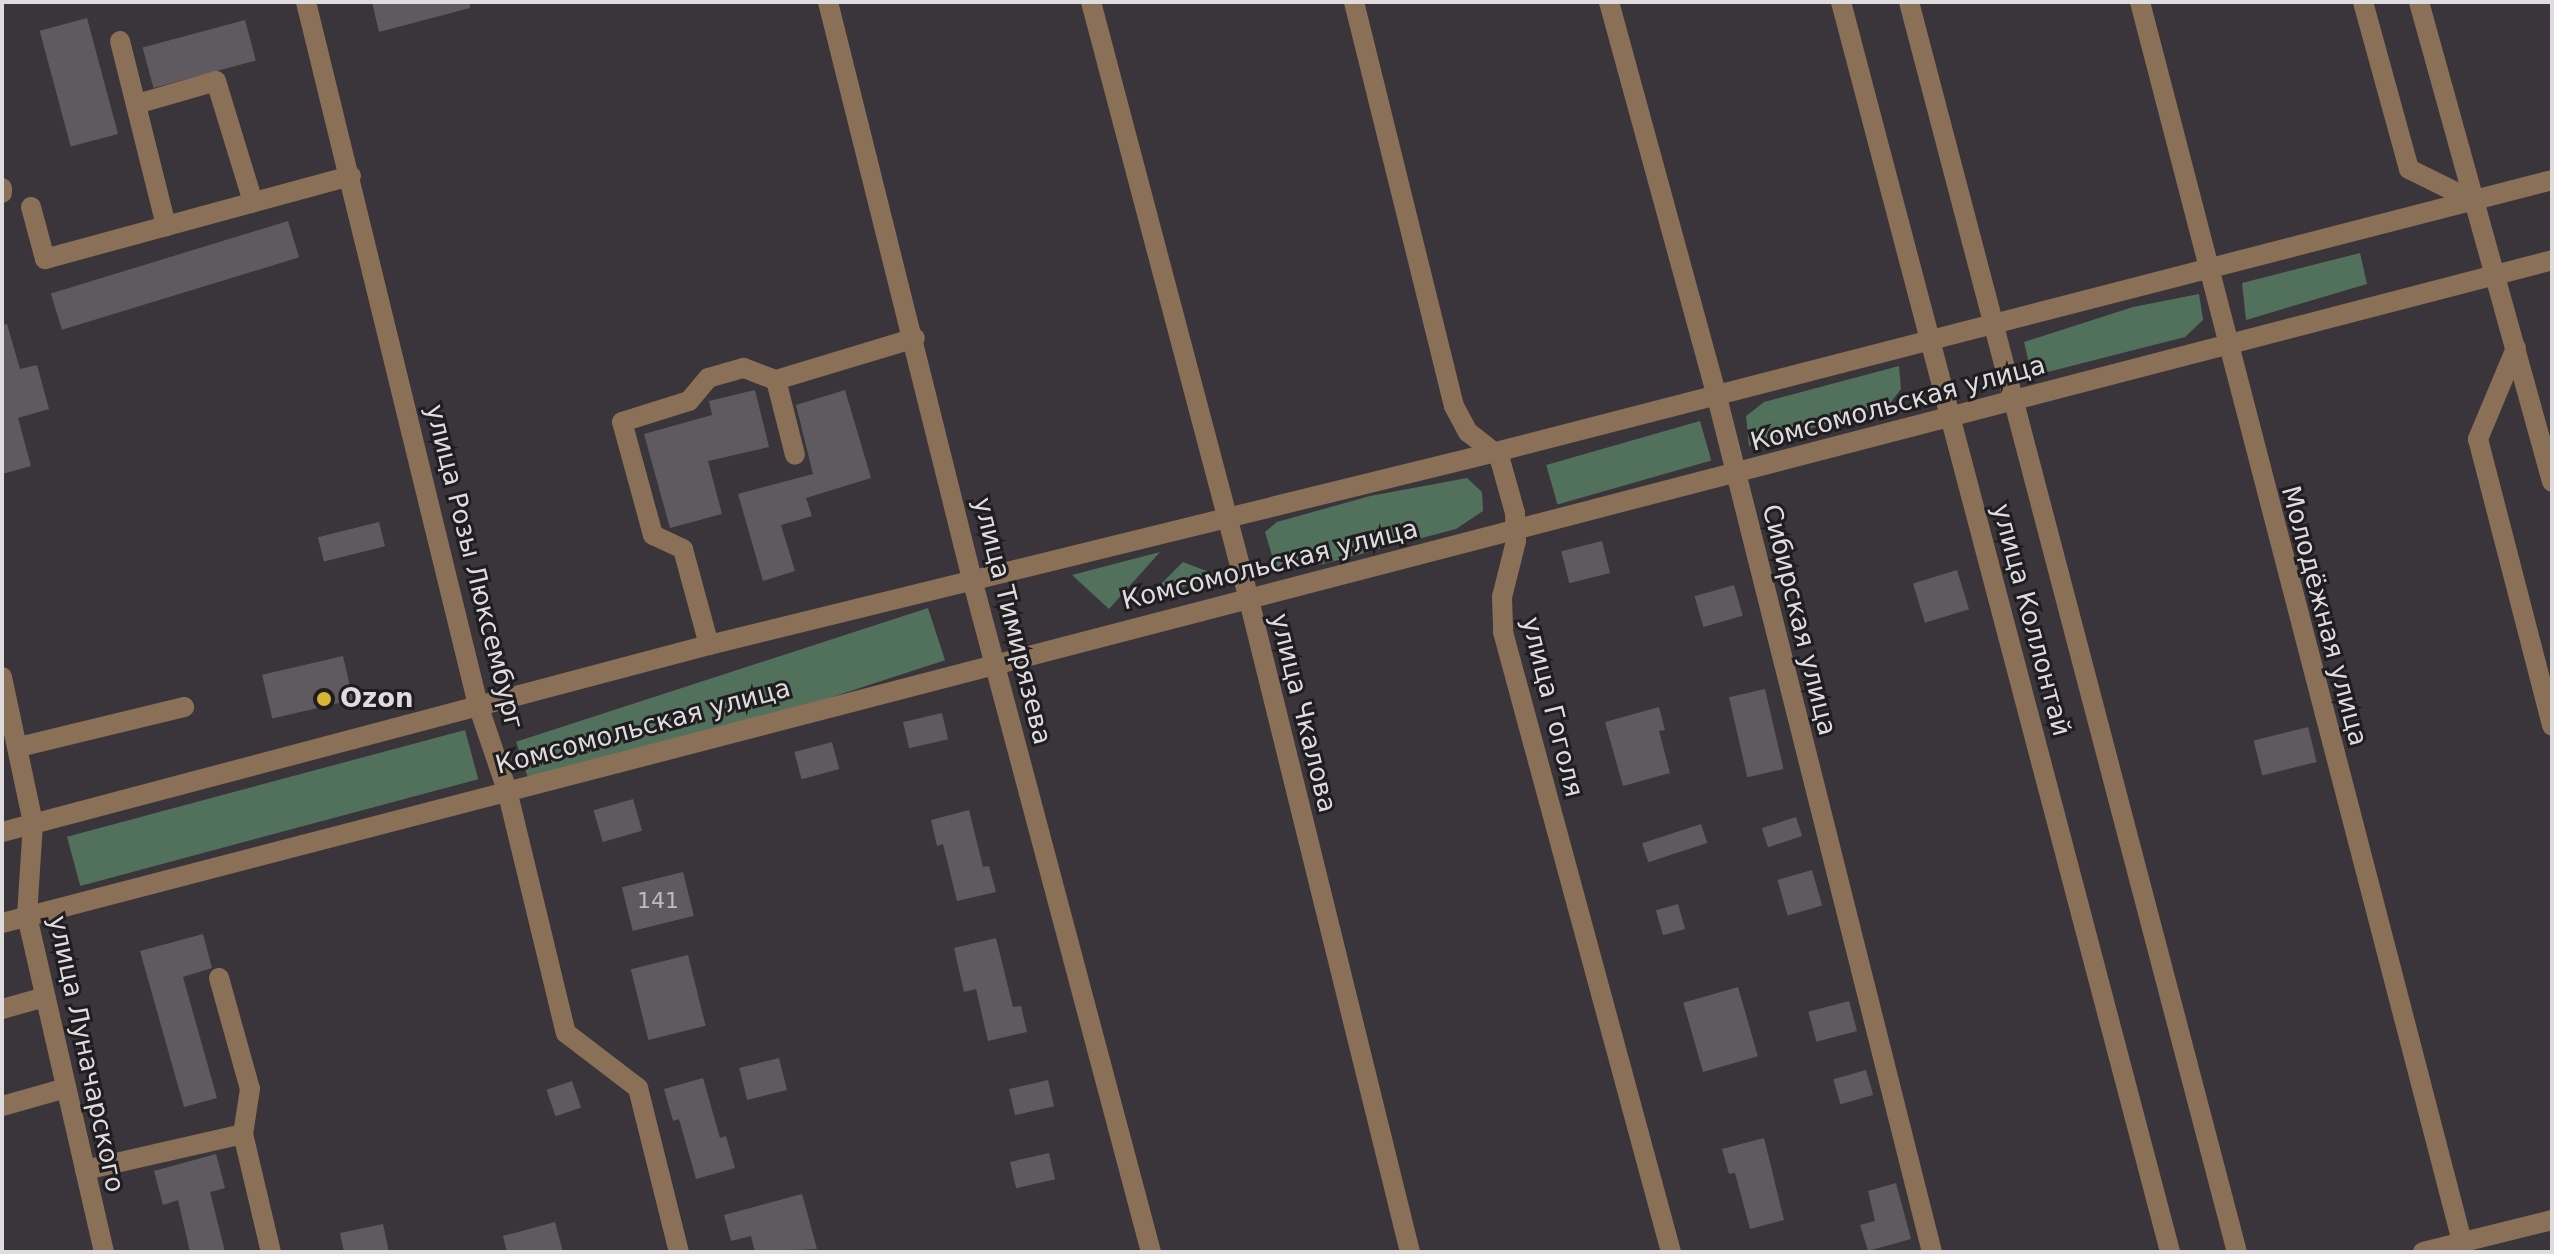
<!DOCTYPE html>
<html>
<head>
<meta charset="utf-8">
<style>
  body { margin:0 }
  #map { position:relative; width:2554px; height:1254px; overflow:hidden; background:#3a353a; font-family:"DejaVu Sans",sans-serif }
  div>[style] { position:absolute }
  .forest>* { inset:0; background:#52715d; transform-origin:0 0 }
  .building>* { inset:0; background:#5f5a5f; transform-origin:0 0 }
  .minor>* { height:20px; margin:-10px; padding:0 10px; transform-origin:10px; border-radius:10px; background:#8b7058 }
  .dots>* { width:22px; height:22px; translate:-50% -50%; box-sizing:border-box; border:4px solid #1f1d1f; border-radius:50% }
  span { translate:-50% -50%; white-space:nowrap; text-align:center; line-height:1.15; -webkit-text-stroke:6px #1f1d1f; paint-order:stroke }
  .number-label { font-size:22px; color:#bfbcbf }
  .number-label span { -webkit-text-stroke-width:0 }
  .street-label { font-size:26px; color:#dfdcdf }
  .poi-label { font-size:26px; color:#dfdcdf; font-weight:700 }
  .left { translate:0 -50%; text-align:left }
  .frame { position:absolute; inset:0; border:4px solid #dfdcdf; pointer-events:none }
</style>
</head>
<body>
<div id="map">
  <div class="forest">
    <div style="clip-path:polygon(2360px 253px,2367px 284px,2246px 320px,2242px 283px)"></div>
    <div style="clip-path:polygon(2199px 294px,2203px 320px,2185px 337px,2032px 376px,2024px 342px,2133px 307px)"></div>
    <div style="clip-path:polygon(1899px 366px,1901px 389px,1888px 406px,1749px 446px,1746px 416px,1764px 402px)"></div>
    <div style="left:1700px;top:421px;width:41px;height:160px;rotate:74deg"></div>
    <div style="clip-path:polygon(1467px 478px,1482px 492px,1483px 511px,1456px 529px,1323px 564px,1276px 569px,1265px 532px,1277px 522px,1370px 496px)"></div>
    <div style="clip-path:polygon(1160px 552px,1109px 609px,1072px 575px)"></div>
    <div style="clip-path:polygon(1183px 562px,1217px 575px,1144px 601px)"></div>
    <div style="left:928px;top:608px;width:55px;height:433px;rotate:72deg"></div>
    <div style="left:465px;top:730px;width:51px;height:412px;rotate:75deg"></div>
  </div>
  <div class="building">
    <div style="clip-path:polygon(372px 2px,470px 2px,470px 8px,379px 32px)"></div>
    <div style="left:87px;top:18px;width:120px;height:49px;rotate:75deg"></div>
    <div style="left:245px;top:20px;width:42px;height:106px;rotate:75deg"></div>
    <div style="left:288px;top:221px;width:38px;height:248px;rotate:73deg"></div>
    <div style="clip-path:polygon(7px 324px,20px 369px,37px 365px,49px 409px,18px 418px,31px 466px,2px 474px,2px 325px)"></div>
    <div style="clip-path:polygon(755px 390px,769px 447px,708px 461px,722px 514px,670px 528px,644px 434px,712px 415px,709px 401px)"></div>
    <div style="clip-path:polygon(845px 390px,871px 478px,806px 498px,812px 516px,781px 525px,795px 571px,763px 581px,738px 494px,813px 474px,796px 405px)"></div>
    <div style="left:379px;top:522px;width:25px;height:63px;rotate:76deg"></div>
    <div style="left:1602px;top:541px;width:33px;height:42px;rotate:76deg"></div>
    <div style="left:1957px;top:570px;width:41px;height:46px;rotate:73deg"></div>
    <div style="left:1734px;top:585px;width:32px;height:41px;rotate:74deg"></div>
    <div style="left:343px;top:656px;width:45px;height:83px;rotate:77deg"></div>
    <div style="left:1765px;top:689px;width:82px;height:37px;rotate:77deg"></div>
    <div style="clip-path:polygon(1659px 707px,1665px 730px,1659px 731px,1670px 773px,1623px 786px,1605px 722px)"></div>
    <div style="left:942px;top:713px;width:27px;height:40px;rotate:77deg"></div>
    <div style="left:2308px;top:727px;width:36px;height:56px;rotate:76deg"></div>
    <div style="left:832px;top:742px;width:28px;height:39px;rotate:75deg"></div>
    <div style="left:633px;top:799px;width:33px;height:41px;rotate:74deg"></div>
    <div style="clip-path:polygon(969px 810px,983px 867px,989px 866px,996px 892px,957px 901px,943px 844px,937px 846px,931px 820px)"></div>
    <div style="left:1796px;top:817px;width:20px;height:36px;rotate:72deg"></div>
    <div style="left:1701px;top:824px;width:20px;height:62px;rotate:72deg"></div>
    <div style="left:1812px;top:870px;width:37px;height:36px;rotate:74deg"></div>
    <div style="left:683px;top:872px;width:45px;height:63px;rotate:76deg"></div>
    <div style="left:1678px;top:904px;width:26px;height:23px;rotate:74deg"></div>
    <div style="clip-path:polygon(203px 934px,212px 968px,183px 977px,217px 1098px,184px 1107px,140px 951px)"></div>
    <div style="clip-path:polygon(996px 938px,1013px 1007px,1021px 1006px,1027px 1032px,988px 1041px,976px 989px,964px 992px,954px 948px)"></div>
    <div style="left:688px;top:955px;width:73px;height:59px;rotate:76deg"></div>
    <div style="left:1738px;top:987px;width:72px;height:57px;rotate:74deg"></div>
    <div style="left:1849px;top:1001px;width:31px;height:42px;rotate:75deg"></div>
    <div style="left:779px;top:1058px;width:33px;height:41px;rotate:76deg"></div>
    <div style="left:1866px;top:1070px;width:26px;height:34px;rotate:74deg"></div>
    <div style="clip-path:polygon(703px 1078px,720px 1138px,726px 1136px,735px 1168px,696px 1179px,679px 1119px,673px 1121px,664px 1089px)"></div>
    <div style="left:1048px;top:1080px;width:27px;height:40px;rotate:77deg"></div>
    <div style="left:572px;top:1081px;width:28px;height:27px;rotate:71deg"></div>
    <div style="clip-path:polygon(1764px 1138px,1784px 1220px,1750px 1229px,1735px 1173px,1729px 1174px,1722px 1149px)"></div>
    <div style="left:1049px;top:1153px;width:27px;height:40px;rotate:77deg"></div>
    <div style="clip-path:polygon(216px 1154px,225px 1188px,210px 1192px,225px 1252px,190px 1252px,178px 1200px,163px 1205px,154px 1171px)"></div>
    <div style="clip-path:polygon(1896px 1183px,1911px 1239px,1868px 1251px,1860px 1225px,1875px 1221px,1868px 1191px)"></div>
    <div style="clip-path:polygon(802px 1194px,817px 1249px,755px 1252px,751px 1236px,731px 1241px,724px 1215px)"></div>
    <div style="clip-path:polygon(555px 1222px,563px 1252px,507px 1252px,503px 1236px)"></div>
    <div style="clip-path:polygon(383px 1224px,389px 1252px,344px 1252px,340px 1233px)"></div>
  </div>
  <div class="minor">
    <div style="left:306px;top:2px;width:724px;rotate:76.25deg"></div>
    <div style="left:478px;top:705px;width:90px;rotate:71.2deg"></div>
    <div style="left:507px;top:790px;width:250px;rotate:76.4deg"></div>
    <div style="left:566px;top:1033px;width:91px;rotate:37.4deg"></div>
    <div style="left:638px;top:1088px;width:169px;rotate:76deg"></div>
    <div style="left:828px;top:2px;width:595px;rotate:75.99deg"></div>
    <div style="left:972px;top:579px;width:696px;rotate:75.11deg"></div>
    <div style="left:1091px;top:2px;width:614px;rotate:75.19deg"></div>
    <div style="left:1248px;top:596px;width:676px;rotate:76.13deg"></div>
    <div style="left:1354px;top:2px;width:416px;rotate:76.1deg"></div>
    <div style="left:1454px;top:406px;width:30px;rotate:62deg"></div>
    <div style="left:1468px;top:432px;width:39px;rotate:38deg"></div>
    <div style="left:1499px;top:456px;width:59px;rotate:74.3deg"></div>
    <div style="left:1515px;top:513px;width:28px;rotate:88deg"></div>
    <div style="left:1516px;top:541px;width:58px;rotate:104deg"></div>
    <div style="left:1502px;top:597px;width:35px;rotate:88deg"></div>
    <div style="left:1503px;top:632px;width:642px;rotate:74.84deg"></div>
    <div style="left:1609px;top:2px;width:405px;rotate:74.7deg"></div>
    <div style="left:1716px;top:393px;width:886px;rotate:75.89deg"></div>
    <div style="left:1841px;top:2px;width:1293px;rotate:75.25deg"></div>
    <div style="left:1909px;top:2px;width:1292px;rotate:75.3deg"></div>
    <div style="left:2140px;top:2px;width:1281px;rotate:75.44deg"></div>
    <div style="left:2363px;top:2px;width:173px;rotate:74.6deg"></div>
    <div style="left:2409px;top:169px;width:70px;rotate:26.2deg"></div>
    <div style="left:2419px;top:2px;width:498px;rotate:74.5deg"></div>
    <div style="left:120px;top:41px;width:191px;rotate:76deg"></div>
    <div style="left:137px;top:104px;width:82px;rotate:-16.2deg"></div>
    <div style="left:216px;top:81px;width:127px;rotate:73deg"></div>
    <div style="left:2px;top:188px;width:5px;rotate:90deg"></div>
    <div style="left:31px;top:207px;width:54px;rotate:74.9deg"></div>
    <div style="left:45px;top:259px;width:317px;rotate:-15.2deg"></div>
    <div style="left:2516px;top:348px;width:99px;rotate:112.7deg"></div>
    <div style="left:2478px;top:439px;width:296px;rotate:75.5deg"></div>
    <div style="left:776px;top:380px;width:77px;rotate:75.8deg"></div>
    <div style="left:709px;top:645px;width:99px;rotate:-105.2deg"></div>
    <div style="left:683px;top:549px;width:33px;rotate:-155deg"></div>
    <div style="left:653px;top:535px;width:117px;rotate:-105.3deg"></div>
    <div style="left:622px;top:422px;width:70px;rotate:-17.4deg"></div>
    <div style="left:689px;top:401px;width:30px;rotate:-50deg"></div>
    <div style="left:708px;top:378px;width:37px;rotate:-16deg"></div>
    <div style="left:744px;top:368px;width:34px;rotate:21deg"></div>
    <div style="left:776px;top:380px;width:145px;rotate:-16.8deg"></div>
    <div style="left:2px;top:677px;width:149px;rotate:78deg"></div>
    <div style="left:33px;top:823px;width:93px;rotate:93.7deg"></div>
    <div style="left:27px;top:916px;width:345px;rotate:77.1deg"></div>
    <div style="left:19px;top:747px;width:170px;rotate:-13.6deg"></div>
    <div style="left:2px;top:832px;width:731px;rotate:-14.82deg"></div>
    <div style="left:709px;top:645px;width:810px;rotate:-13.78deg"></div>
    <div style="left:1496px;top:452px;width:1090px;rotate:-14.44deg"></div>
    <div style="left:2px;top:923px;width:2635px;rotate:-14.57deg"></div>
    <div style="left:219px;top:978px;width:115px;rotate:74.4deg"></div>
    <div style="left:250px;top:1089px;width:46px;rotate:98.8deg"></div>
    <div style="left:2px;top:1009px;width:45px;rotate:-15.6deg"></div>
    <div style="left:2px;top:1106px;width:66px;rotate:-15.7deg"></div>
    <div style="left:85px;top:1170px;width:162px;rotate:-12.8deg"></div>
    <div style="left:243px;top:1134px;width:121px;rotate:76.7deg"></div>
    <div style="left:2423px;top:1252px;width:133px;rotate:-13.9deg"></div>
  </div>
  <div class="dots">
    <div style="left:324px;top:699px;background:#d5b534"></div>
  </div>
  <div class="number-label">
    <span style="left:658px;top:901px">141</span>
  </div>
  <div class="street-label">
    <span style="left:1898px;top:404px;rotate:-15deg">Комсомольская улица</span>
    <span style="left:1270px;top:565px;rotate:-14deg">Комсомольская улица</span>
    <span style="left:474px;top:567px;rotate:76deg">улица Розы Люксембург</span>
    <span style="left:2324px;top:616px;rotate:75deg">Молодёжная улица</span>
    <span style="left:1799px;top:620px;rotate:76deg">Сибирская улица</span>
    <span style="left:2031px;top:620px;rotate:75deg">улица Коллонтай</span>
    <span style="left:1012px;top:621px;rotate:76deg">улица Тимирязева</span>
    <span style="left:1552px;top:707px;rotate:76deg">улица Гоголя</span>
    <span style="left:1303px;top:713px;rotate:76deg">улица Чкалова</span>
    <span style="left:643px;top:727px;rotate:-15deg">Комсомольская улица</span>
    <span style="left:86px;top:1054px;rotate:78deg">улица Луначарского</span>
  </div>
  <div class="poi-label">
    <span class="left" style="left:340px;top:699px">Ozon</span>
  </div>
  <div class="frame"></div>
</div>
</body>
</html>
